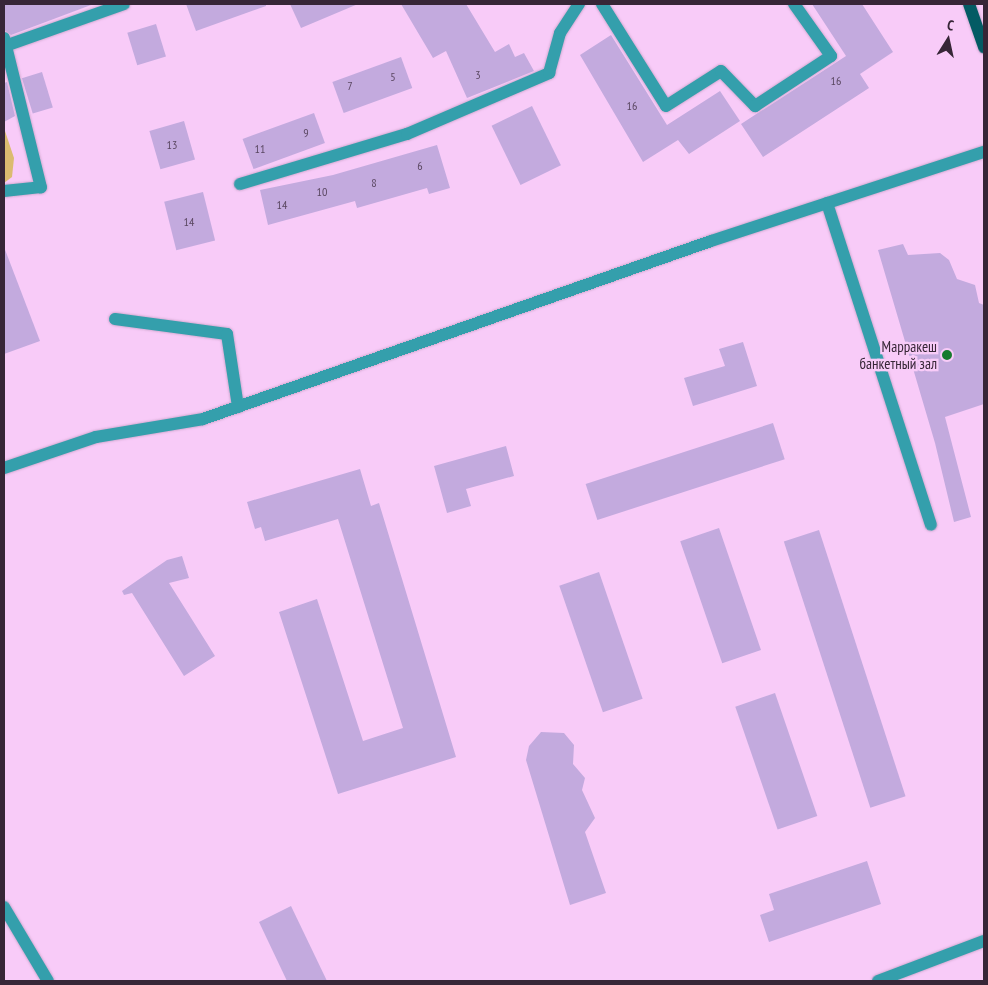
<!DOCTYPE html>
<html>
<head>
<meta charset="utf-8">
<style>
  body { margin:0 }
  #map { position:relative; width:988px; height:985px; overflow:hidden; background:#f8cbf8; font-family:"PT Sans Narrow",sans-serif }
  div>[style] { position:absolute }
  .green>* { inset:0; background:#dbbb70 }
  .building>* { inset:0; background:#c3aade; transform-origin:0 0 }
  .roads { filter:drop-shadow(0 0 1px #d1aad1) drop-shadow(0 0 1px #d1aad1) }
  .lane>* { height:12px; margin:-6px; padding:0 6px; transform-origin:6px; border-radius:6px; background:#349fac }
  .street>* { height:12px; margin:-6px; padding:0 6px; transform-origin:6px; border-radius:6px; background:#349fac }
  .primary>* { height:12px; margin:-6px; padding:0 6px; transform-origin:6px; border-radius:6px; background:#035b64 }
  .dots>* { width:14px; height:14px; translate:-50% -50%; box-sizing:border-box; border:2px solid #f8cbf8; border-radius:50% }
  span { translate:-50% -50%; white-space:nowrap; text-align:center; line-height:1.15; -webkit-text-stroke:4.5px #f8cbf8; paint-order:stroke }
  .number-label { font-size:12px; color:#5a4761 }
  .number-label span { -webkit-text-stroke-width:0 }
  .poi-label { font-size:15px; color:#372637 }
  .right { translate:-100% -50%; text-align:right }
  .frame { position:absolute; inset:0; border:5px solid #372637; pointer-events:none }
  .north { position:absolute; left:923px; top:15px; width:50px; height:50px; -webkit-text-stroke:4px #f8cbf8; paint-order:stroke; rotate:10deg; font-size:14px; font-weight:700; line-height:20px; text-align:center; color:#372637 }
  .north::after { content:''; display:block; margin:auto; width:18px; height:22px; background:#372637; clip-path:polygon(50% 0,100% 100%,50% 72%,0 100%) }
</style>
</head>
<body>
<div id="map">
  <div class="green">
    <div style="clip-path:polygon(4px 128px,14px 158px,12px 177px,4px 183px)"></div>
  </div>
  <div class="building">
    <div style="clip-path:polygon(4px 4px,90px 4px,91px 5px,11px 35px,4px 30px)"></div>
    <div style="clip-path:polygon(186px 4px,266px 4px,266px 6px,196px 31px)"></div>
    <div style="clip-path:polygon(290px 4px,358px 4px,301px 28px)"></div>
    <div style="clip-path:polygon(401px 4px,466px 4px,495px 52px,509px 44px,515px 57px,524px 53px,534px 71px,467px 98px,446px 51px,433px 58px)"></div>
    <div style="clip-path:polygon(812px 4px,862px 4px,893px 52px,860px 74px,869px 88px,763px 157px,741px 124px,846px 56px)"></div>
    <div style="left:156px;top:24px;width:34px;height:30px;rotate:73deg"></div>
    <div style="clip-path:polygon(611px 35px,667px 125px,720px 91px,740px 121px,689px 154px,678px 140px,643px 162px,580px 55px)"></div>
    <div style="left:401px;top:57px;width:33px;height:73px;rotate:70deg"></div>
    <div style="left:42px;top:72px;width:37px;height:21px;rotate:73deg"></div>
    <div style="clip-path:polygon(7px 82px,15px 116px,4px 122px,4px 83px)"></div>
    <div style="left:532px;top:106px;width:66px;height:45px;rotate:64deg"></div>
    <div style="left:314px;top:113px;width:32px;height:76px;rotate:70deg"></div>
    <div style="left:184px;top:121px;width:40px;height:36px;rotate:74deg"></div>
    <div style="clip-path:polygon(437px 145px,450px 188px,429px 194px,427px 188px,357px 208px,355px 201px,268px 225px,260px 190px,333px 175px)"></div>
    <div style="left:203px;top:192px;width:50px;height:40px;rotate:76deg"></div>
    <div style="clip-path:polygon(903px 244px,908px 255px,940px 253px,949px 260px,957px 279px,975px 285px,979px 303px,984px 305px,984px 404px,945px 417px,971px 517px,954px 522px,935px 443px,878px 250px)"></div>
    <div style="clip-path:polygon(4px 247px,40px 341px,4px 354px)"></div>
    <div style="clip-path:polygon(743px 342px,757px 386px,693px 406px,684px 378px,725px 366px,719px 349px)"></div>
    <div style="left:773px;top:423px;width:38px;height:197px;rotate:72deg"></div>
    <div style="clip-path:polygon(506px 446px,514px 476px,466px 489px,471px 506px,447px 513px,434px 466px)"></div>
    <div style="clip-path:polygon(360px 469px,371px 506px,379px 503px,456px 757px,338px 794px,279px 612px,317px 599px,363px 741px,403px 728px,338px 519px,265px 541px,261px 527px,255px 529px,247px 502px)"></div>
    <div style="left:719px;top:528px;width:129px;height:41px;rotate:71deg"></div>
    <div style="left:819px;top:530px;width:280px;height:37px;rotate:72deg"></div>
    <div style="clip-path:polygon(182px 556px,189px 578px,169px 583px,215px 656px,184px 676px,132px 593px,124px 595px,122px 591px,167px 560px)"></div>
    <div style="left:599px;top:572px;width:134px;height:42px;rotate:71deg"></div>
    <div style="left:775px;top:693px;width:130px;height:42px;rotate:71deg"></div>
    <div style="clip-path:polygon(541px 732px,564px 733px,574px 745px,573px 764px,585px 778px,582px 790px,595px 818px,585px 832px,606px 893px,570px 905px,526px 760px,529px 746px)"></div>
    <div style="clip-path:polygon(867px 861px,881px 904px,769px 942px,760px 915px,774px 910px,769px 894px)"></div>
    <div style="clip-path:polygon(291px 906px,327px 981px,287px 981px,259px 922px)"></div>
  </div>
  <div class="roads">
    <div class="lane">
      <div style="left:602px;top:4px;width:120px;rotate:57.9deg"></div>
      <div style="left:666px;top:106px;width:65px;rotate:-32.5deg"></div>
      <div style="left:721px;top:71px;width:49px;rotate:45.8deg"></div>
      <div style="left:755px;top:106px;width:91px;rotate:-33.3deg"></div>
      <div style="left:831px;top:56px;width:64px;rotate:-125.4deg"></div>
      <div style="left:240px;top:184px;width:174px;rotate:-16.7deg"></div>
      <div style="left:407px;top:134px;width:155px;rotate:-23.2deg"></div>
      <div style="left:549px;top:73px;width:41px;rotate:-74.6deg"></div>
      <div style="left:560px;top:33px;width:35px;rotate:-57deg"></div>
      <div style="left:4px;top:191px;width:37px;rotate:-6deg"></div>
      <div style="left:827px;top:203px;width:338px;rotate:72.1deg"></div>
      <div style="left:115px;top:319px;width:113px;rotate:7.6deg"></div>
      <div style="left:227px;top:334px;width:74px;rotate:81.4deg"></div>
    </div>
    <div class="street">
      <div style="left:4px;top:38px;width:154px;rotate:76.1deg"></div>
      <div style="left:5px;top:46px;width:126px;rotate:-19.4deg"></div>
      <div style="left:4px;top:468px;width:97px;rotate:-18.6deg"></div>
      <div style="left:96px;top:437px;width:109px;rotate:-9.5deg"></div>
      <div style="left:203px;top:419px;width:538px;rotate:-19.31deg"></div>
      <div style="left:711px;top:241px;width:287px;rotate:-18.1deg"></div>
      <div style="left:4px;top:907px;width:86px;rotate:59.3deg"></div>
      <div style="left:878px;top:981px;width:113px;rotate:-20.7deg"></div>
    </div>
    <div class="primary">
      <div style="left:969px;top:4px;width:46px;rotate:70.8deg"></div>
    </div>
  </div>
  <div class="dots">
    <div style="left:947px;top:355px;background:#167b2e"></div>
  </div>
  <div class="number-label">
    <span style="left:478px;top:75px">3</span>
    <span style="left:393px;top:77px">5</span>
    <span style="left:836px;top:81px">16</span>
    <span style="left:350px;top:86px">7</span>
    <span style="left:632px;top:106px">16</span>
    <span style="left:306px;top:133px">9</span>
    <span style="left:172px;top:145px">13</span>
    <span style="left:260px;top:149px">11</span>
    <span style="left:420px;top:166px">6</span>
    <span style="left:374px;top:183px">8</span>
    <span style="left:322px;top:192px">10</span>
    <span style="left:282px;top:205px">14</span>
    <span style="left:189px;top:222px">14</span>
  </div>
  <div class="poi-label">
    <span class="right" style="left:937px;top:355px">Марракеш<br>банкетный зал</span>
  </div>
  <div class="frame"></div>
  <div class="north">С</div>
</div>
</body>
</html>
